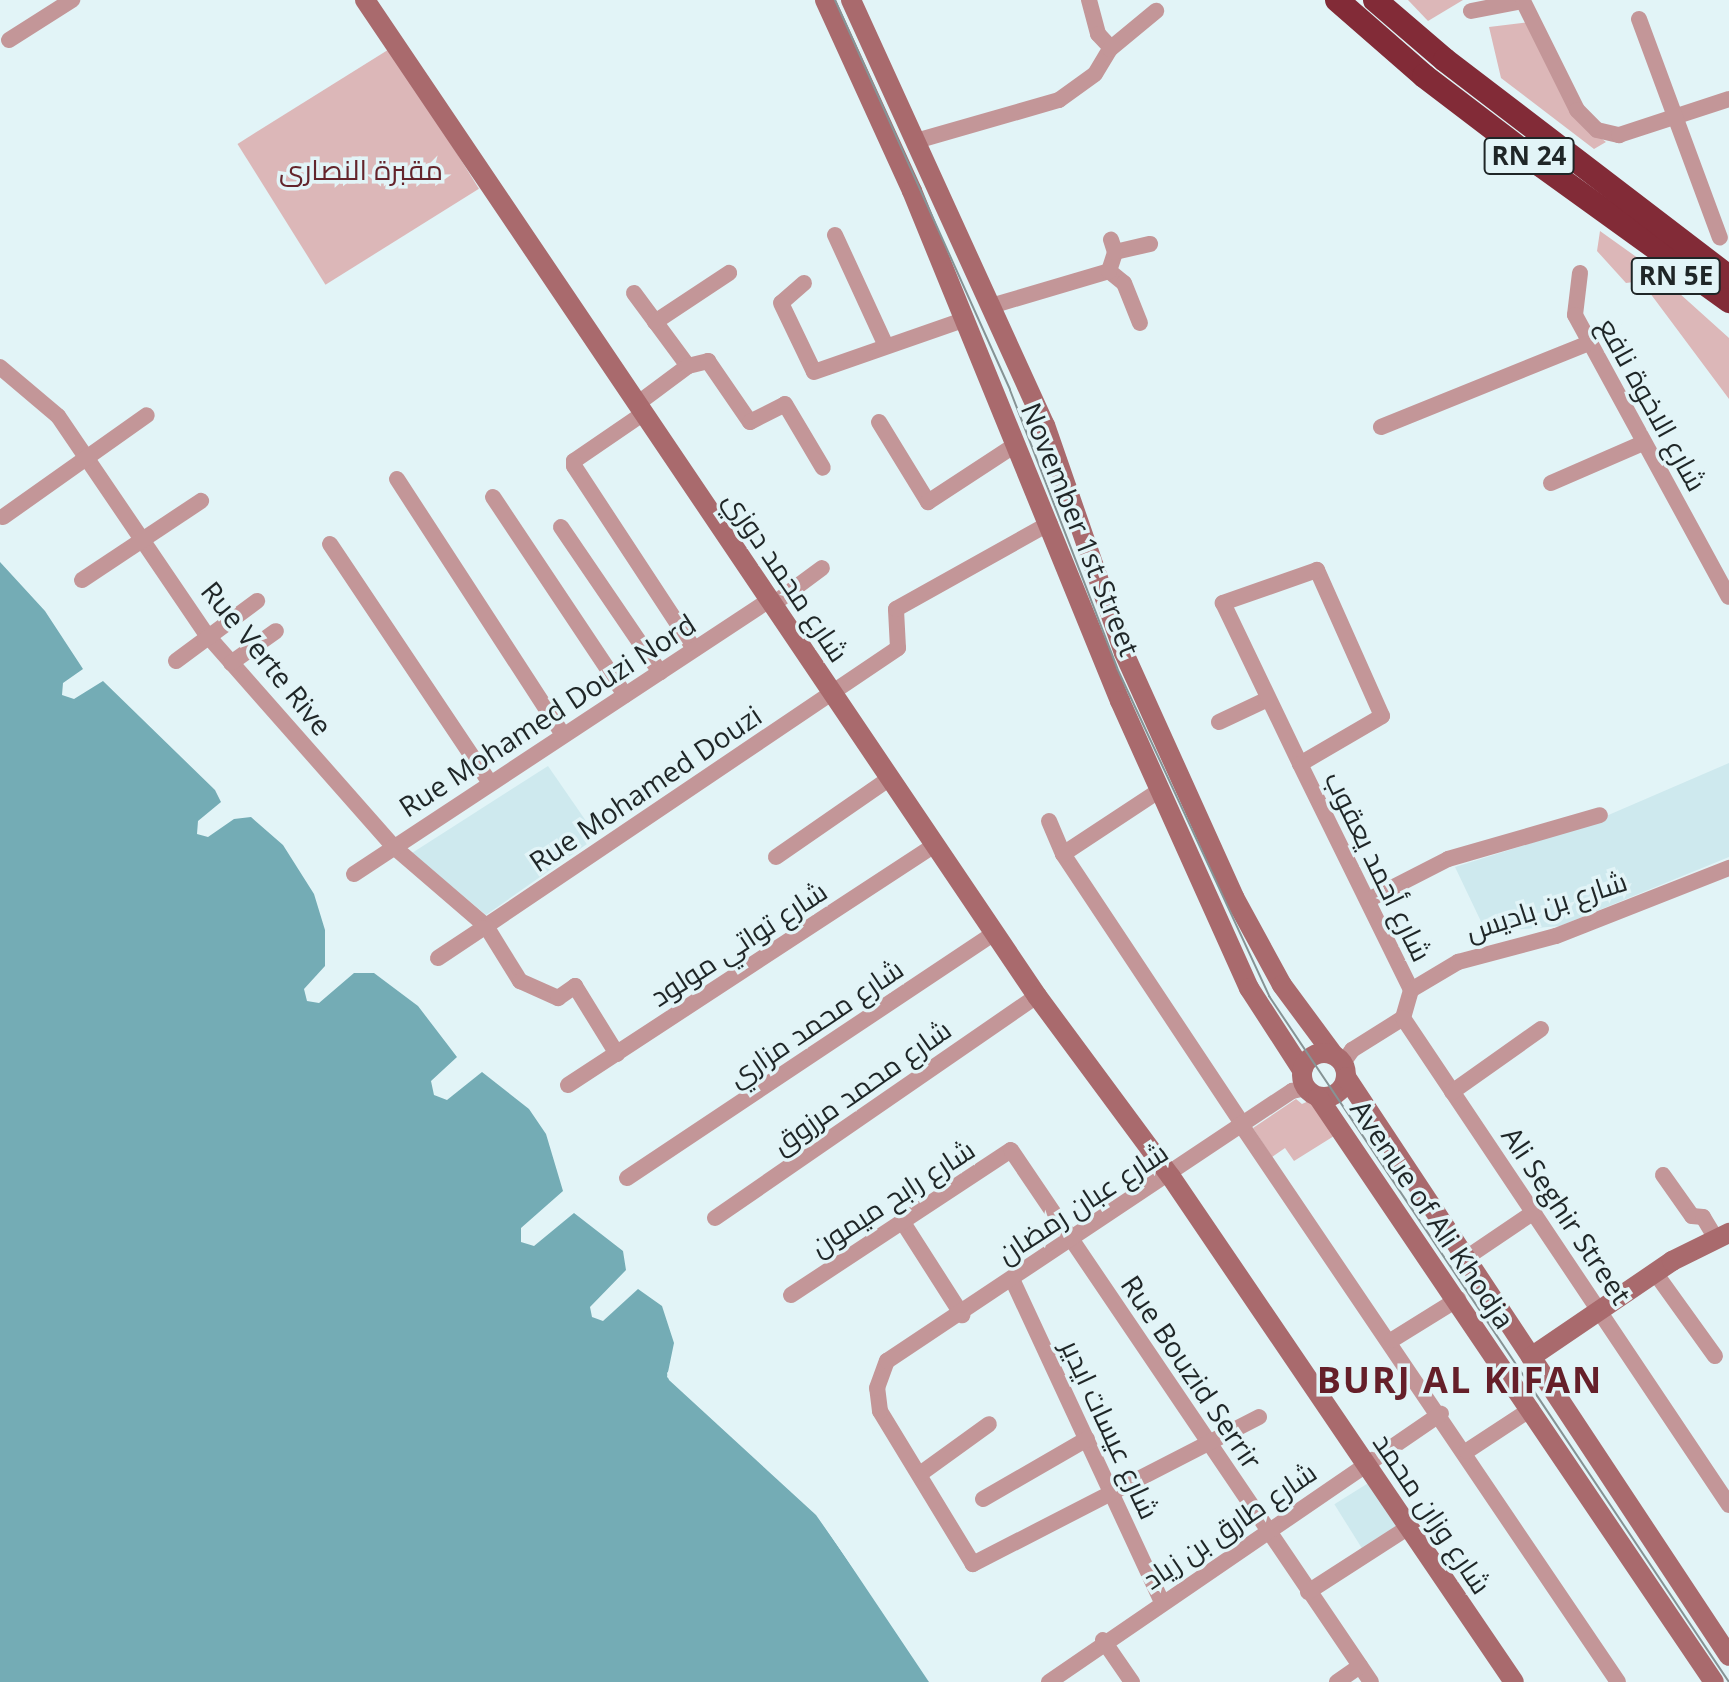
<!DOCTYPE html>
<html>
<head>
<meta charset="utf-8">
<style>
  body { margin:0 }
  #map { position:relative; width:1729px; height:1682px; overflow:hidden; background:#e2f4f7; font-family:"Open Sans",Cairo,sans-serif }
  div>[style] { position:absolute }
  .built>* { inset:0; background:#cee9ee; transform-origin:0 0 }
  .green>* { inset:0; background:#dcb7b8; transform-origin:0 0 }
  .water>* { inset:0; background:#74acb5 }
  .pier>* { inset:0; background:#e2f4f7 }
  .street>* { height:16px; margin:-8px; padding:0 8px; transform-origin:8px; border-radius:8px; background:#c39698 }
  .secondary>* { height:20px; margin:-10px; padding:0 10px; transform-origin:10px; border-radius:10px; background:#a96a6d }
  .secondary>.ring { margin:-10px; padding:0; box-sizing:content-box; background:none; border:20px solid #a96a6d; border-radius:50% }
  .highway>* { height:24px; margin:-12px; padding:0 12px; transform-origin:12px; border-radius:12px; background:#822b37 }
  .tram>* { height:2px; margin:-1px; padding:0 1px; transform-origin:1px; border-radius:1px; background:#869395 }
  span { translate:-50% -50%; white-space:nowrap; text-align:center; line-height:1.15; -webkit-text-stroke:7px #e2f4f7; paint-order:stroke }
  .shield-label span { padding:2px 6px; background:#e2f4f7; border:2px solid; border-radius:6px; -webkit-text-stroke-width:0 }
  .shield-label { font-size:26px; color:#1f2627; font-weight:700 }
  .park-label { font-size:28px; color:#63242b }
  .street-label { font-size:28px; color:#1f2627 }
  .district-label { font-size:36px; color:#651f29; font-weight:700; letter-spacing:2px }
</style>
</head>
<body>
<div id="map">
  <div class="built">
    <div style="clip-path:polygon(1729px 763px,1729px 857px,1560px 926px,1486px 932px,1455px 867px,1576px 829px)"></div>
    <div style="clip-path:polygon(548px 766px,597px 837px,486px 915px,412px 853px)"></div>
    <div style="left:1370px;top:1482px;width:57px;height:42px;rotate:58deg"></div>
  </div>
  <div class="green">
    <div style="clip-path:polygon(1408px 0,1463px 0,1428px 21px)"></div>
    <div style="clip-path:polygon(1530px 22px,1588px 128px,1606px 142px,1594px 149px,1501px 78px,1489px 27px)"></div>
    <div style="left:391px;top:48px;width:166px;height:181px;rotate:58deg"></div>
    <div style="clip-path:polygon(1600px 231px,1649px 266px,1729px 338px,1729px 399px,1641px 281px,1626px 283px,1597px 251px)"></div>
    <div style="clip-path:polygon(1296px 1099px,1302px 1104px,1311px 1100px,1334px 1136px,1294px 1161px,1285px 1148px,1272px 1157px,1253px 1128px)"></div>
  </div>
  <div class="water">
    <div style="clip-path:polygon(0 562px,45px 611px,83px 669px,63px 683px,62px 695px,74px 699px,103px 681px,215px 790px,221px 802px,198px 821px,197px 834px,208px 837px,234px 819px,251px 817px,283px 845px,314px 894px,325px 930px,325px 966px,304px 989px,307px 1001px,319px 1003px,354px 973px,374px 973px,418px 1006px,457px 1057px,431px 1081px,434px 1095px,447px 1100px,482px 1072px,529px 1109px,546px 1134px,563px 1191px,521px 1228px,521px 1242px,534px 1246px,574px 1213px,623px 1251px,626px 1270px,590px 1307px,592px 1317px,603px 1321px,638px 1289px,662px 1306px,674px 1343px,667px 1377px,817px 1515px,929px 1682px,0 1682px)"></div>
  </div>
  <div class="pier">
    <div style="clip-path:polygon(675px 1363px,672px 1377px,820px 1513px,933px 1682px,816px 1515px,669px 1380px,667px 1373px)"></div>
  </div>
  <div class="street">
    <div style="left:1089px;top:0;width:35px;rotate:75deg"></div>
    <div style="left:1098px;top:34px;width:19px;rotate:47deg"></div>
    <div style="left:1471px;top:11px;width:53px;rotate:-10.9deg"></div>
    <div style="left:1523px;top:1px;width:122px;rotate:63.6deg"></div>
    <div style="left:1577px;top:110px;width:28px;rotate:45deg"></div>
    <div style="left:1597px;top:130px;width:23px;rotate:13deg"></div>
    <div style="left:1619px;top:135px;width:116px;rotate:-18.1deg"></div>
    <div style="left:1639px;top:19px;width:233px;rotate:69.7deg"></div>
    <div style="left:9px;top:40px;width:75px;rotate:-32.4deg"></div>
    <div style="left:916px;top:141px;width:149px;rotate:-16deg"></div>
    <div style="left:1059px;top:100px;width:44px;rotate:-35.8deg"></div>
    <div style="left:1095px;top:74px;width:29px;rotate:-59deg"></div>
    <div style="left:1110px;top:49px;width:60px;rotate:-39.6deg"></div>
    <div style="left:835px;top:235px;width:122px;rotate:65.3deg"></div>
    <div style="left:1115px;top:252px;width:36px;rotate:-13deg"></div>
    <div style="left:1109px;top:271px;width:19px;rotate:39deg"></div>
    <div style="left:1124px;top:283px;width:43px;rotate:68.2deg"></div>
    <div style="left:1580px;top:273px;width:42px;rotate:96.8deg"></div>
    <div style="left:1575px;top:315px;width:321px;rotate:61.4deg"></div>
    <div style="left:804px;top:283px;width:30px;rotate:139deg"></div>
    <div style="left:781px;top:303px;width:76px;rotate:64.4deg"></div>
    <div style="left:814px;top:372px;width:161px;rotate:-19.2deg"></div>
    <div style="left:634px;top:293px;width:91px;rotate:53.5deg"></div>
    <div style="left:991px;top:306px;width:123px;rotate:-16.5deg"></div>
    <div style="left:1109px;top:271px;width:20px;rotate:-72deg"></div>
    <div style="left:1115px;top:252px;width:13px;rotate:-108deg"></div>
    <div style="left:655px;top:322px;width:89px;rotate:-33.5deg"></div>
    <div style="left:0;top:367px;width:76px;rotate:40.2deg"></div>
    <div style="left:58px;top:416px;width:265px;rotate:55.8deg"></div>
    <div style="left:207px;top:635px;width:283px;rotate:48.6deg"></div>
    <div style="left:394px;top:847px;width:121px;rotate:40.7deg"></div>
    <div style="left:637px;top:404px;width:64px;rotate:-36.7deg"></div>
    <div style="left:688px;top:366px;width:21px;rotate:-14deg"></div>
    <div style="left:708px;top:361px;width:74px;rotate:55.5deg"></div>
    <div style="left:750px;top:422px;width:39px;rotate:-27deg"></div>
    <div style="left:785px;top:404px;width:74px;rotate:59.3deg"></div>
    <div style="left:644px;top:413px;width:85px;rotate:145.6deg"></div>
    <div style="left:574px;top:461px;width:5px;rotate:90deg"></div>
    <div style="left:574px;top:466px;width:219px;rotate:56.7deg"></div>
    <div style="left:879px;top:422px;width:94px;rotate:58.5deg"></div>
    <div style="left:928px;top:502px;width:104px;rotate:-33.2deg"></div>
    <div style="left:1381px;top:427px;width:224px;rotate:-22deg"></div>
    <div style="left:397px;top:479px;width:305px;rotate:57deg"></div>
    <div style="left:1551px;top:483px;width:100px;rotate:-23.5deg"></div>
    <div style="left:493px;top:497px;width:238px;rotate:56.3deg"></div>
    <div style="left:3px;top:517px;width:176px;rotate:-35.3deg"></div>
    <div style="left:561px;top:527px;width:176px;rotate:55.7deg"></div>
    <div style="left:330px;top:544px;width:288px;rotate:56.2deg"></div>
    <div style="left:82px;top:580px;width:143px;rotate:-33.6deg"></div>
    <div style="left:772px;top:605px;width:62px;rotate:-36.5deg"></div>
    <div style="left:176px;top:661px;width:101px;rotate:-36.5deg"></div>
    <div style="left:231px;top:663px;width:55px;rotate:-35.4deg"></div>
    <div style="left:1219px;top:722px;width:54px;rotate:-25.1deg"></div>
    <div style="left:1300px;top:764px;width:95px;rotate:-30.3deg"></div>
    <div style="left:1382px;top:716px;width:160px;rotate:-114deg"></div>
    <div style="left:1317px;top:570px;width:100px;rotate:160.7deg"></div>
    <div style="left:1223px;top:603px;width:178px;rotate:64.4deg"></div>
    <div style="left:1300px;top:764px;width:252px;rotate:63.8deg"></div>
    <div style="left:1049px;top:821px;width:36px;rotate:67deg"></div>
    <div style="left:1063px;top:854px;width:325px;rotate:56.4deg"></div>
    <div style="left:1063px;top:854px;width:116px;rotate:-33.4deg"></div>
    <div style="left:776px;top:857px;width:139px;rotate:-34.7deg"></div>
    <div style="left:354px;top:874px;width:497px;rotate:-33.4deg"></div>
    <div style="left:1368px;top:900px;width:90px;rotate:-27.1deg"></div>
    <div style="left:1448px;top:859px;width:158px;rotate:-16.1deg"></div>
    <div style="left:486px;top:926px;width:497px;rotate:-34deg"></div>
    <div style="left:898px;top:648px;width:39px;rotate:-93deg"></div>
    <div style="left:896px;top:609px;width:176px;rotate:-29.2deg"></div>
    <div style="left:486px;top:926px;width:65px;rotate:58.3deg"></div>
    <div style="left:520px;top:981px;width:42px;rotate:24.1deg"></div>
    <div style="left:558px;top:998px;width:21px;rotate:-35deg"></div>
    <div style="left:575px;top:986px;width:80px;rotate:58.3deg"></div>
    <div style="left:438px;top:958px;width:54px;rotate:-33.7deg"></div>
    <div style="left:1403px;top:1018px;width:29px;rotate:-74deg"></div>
    <div style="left:1411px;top:990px;width:55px;rotate:-30.8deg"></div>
    <div style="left:1458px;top:962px;width:101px;rotate:-14.9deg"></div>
    <div style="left:1556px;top:936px;width:186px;rotate:-21.5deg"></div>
    <div style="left:1343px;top:1063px;width:16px;rotate:-55deg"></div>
    <div style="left:1352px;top:1050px;width:60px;rotate:-32.1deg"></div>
    <div style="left:1403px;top:1018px;width:586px;rotate:56.2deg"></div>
    <div style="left:568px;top:1085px;width:439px;rotate:-33.2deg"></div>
    <div style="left:1452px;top:1092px;width:109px;rotate:-35.3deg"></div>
    <div style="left:1242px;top:1126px;width:671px;rotate:55.93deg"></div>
    <div style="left:1663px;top:1175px;width:50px;rotate:54.7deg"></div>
    <div style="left:1692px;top:1216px;width:11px;rotate:5deg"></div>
    <div style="left:1703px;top:1217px;width:26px;rotate:59deg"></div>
    <div style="left:627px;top:1178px;width:441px;rotate:-33.7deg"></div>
    <div style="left:715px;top:1218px;width:391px;rotate:-34.6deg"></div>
    <div style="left:902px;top:1221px;width:112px;rotate:57.4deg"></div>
    <div style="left:1463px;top:1260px;width:86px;rotate:-34.1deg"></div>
    <div style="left:1656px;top:1274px;width:101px;rotate:54.3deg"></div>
    <div style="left:1012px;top:1279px;width:356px;rotate:65.1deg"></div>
    <div style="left:791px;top:1295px;width:263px;rotate:-33.4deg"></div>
    <div style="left:1011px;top:1150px;width:642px;rotate:55.91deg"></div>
    <div style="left:1392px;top:1340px;width:78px;rotate:-31.8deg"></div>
    <div style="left:1259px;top:1417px;width:322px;rotate:152.8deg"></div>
    <div style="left:973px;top:1564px;width:179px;rotate:-121.3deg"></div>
    <div style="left:880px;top:1411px;width:23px;rotate:-97deg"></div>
    <div style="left:877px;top:1388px;width:29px;rotate:-70deg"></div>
    <div style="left:887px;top:1361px;width:487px;rotate:-33.7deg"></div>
    <div style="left:1292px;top:1091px;width:14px;rotate:-12deg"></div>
    <div style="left:1467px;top:1451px;width:77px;rotate:-33.3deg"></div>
    <div style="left:920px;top:1474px;width:85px;rotate:-35.9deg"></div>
    <div style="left:983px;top:1499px;width:120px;rotate:-30deg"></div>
    <div style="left:1308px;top:1592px;width:120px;rotate:-32.8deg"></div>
    <div style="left:1103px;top:1640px;width:51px;rotate:55.4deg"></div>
    <div style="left:1049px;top:1682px;width:475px;rotate:-34.4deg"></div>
    <div style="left:1337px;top:1682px;width:28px;rotate:-35deg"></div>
  </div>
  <div class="secondary">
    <div style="left:365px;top:0;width:1201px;rotate:55.99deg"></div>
    <div style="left:1037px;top:996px;width:225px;rotate:53.5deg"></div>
    <div style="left:1171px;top:1177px;width:610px;rotate:55.82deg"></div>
    <div style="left:825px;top:0;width:210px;rotate:65.5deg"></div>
    <div style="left:912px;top:191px;width:551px;rotate:67.81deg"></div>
    <div style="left:1120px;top:701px;width:315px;rotate:65.8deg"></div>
    <div style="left:1249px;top:988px;width:98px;rotate:57.1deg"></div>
    <div style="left:851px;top:0;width:467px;rotate:65.5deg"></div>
    <div style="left:1045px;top:425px;width:241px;rotate:70.9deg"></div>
    <div style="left:1124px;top:653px;width:268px;rotate:65.7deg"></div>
    <div style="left:1234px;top:897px;width:100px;rotate:61.4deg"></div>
    <div style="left:1282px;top:985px;width:86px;rotate:53.5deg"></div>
    <div class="ring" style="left:1302px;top:1053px;width:24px;height:24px"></div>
    <div style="left:1346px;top:1077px;width:694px;rotate:56.52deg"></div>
    <div style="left:1318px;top:1097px;width:706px;rotate:55.91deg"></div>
    <div style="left:1531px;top:1357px;width:171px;rotate:-34.2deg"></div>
    <div style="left:1672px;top:1261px;width:64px;rotate:-26.2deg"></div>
  </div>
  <div class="highway">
    <div style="left:1337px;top:0;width:116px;rotate:41.1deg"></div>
    <div style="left:1424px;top:76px;width:148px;rotate:37.3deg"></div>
    <div style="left:1542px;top:166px;width:231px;rotate:35.8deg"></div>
    <div style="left:1375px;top:0;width:92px;rotate:40.6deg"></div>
    <div style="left:1445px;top:60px;width:357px;rotate:37.4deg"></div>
  </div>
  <div class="tram">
    <div style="left:835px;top:0;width:427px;rotate:65.8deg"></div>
    <div style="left:1010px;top:390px;width:298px;rotate:68.9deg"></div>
    <div style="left:1117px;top:668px;width:362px;rotate:65.1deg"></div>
    <div style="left:1269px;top:996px;width:826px;rotate:56.16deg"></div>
  </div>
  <div class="shield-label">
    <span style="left:1529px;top:156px">RN 24</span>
    <span style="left:1676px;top:276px">RN 5E</span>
  </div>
  <div class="park-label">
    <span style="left:361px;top:169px">مقبرة النصارى</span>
  </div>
  <div class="street-label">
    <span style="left:1653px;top:404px;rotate:61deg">شارع الاخوة نافع</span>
    <span style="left:1081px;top:529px;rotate:68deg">November 1st Street</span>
    <span style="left:787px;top:576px;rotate:56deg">شارع محمد دوزي</span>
    <span style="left:267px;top:658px;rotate:51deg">Rue Verte Rive</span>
    <span style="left:547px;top:715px;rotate:-33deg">Rue Mohamed Douzi Nord</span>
    <span style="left:645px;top:788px;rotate:-34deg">Rue Mohamed Douzi</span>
    <span style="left:1379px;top:866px;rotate:64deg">شارع أحمد يعقوب</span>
    <span style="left:1546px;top:905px;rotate:-18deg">شارع بن باديس</span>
    <span style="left:738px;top:943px;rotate:-33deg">شارع تواتي مولود</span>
    <span style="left:815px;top:1022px;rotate:-34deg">شارع محمد مزاري</span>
    <span style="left:861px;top:1086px;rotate:-35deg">شارع محمد مرزوق</span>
    <span style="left:892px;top:1197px;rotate:-33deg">شارع رابح ميمون</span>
    <span style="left:1082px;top:1202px;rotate:-33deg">شارع عبان رمضان</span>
    <span style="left:1433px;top:1214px;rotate:56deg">Avenue of Ali Khodja</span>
    <span style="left:1567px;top:1215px;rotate:56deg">Ali Seghir Street</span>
    <span style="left:1192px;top:1372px;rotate:56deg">Rue Bouzid Serrir</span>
    <span style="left:1111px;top:1429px;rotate:65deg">شارع عيسات ايدير</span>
    <span style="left:1433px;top:1513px;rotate:56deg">شارع وزان محمد</span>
    <span style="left:1229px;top:1525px;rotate:-34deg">شارع طارق بن زياد</span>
  </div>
  <div class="district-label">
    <span style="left:1460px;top:1380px">BURJ AL KIFAN</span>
  </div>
</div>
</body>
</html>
